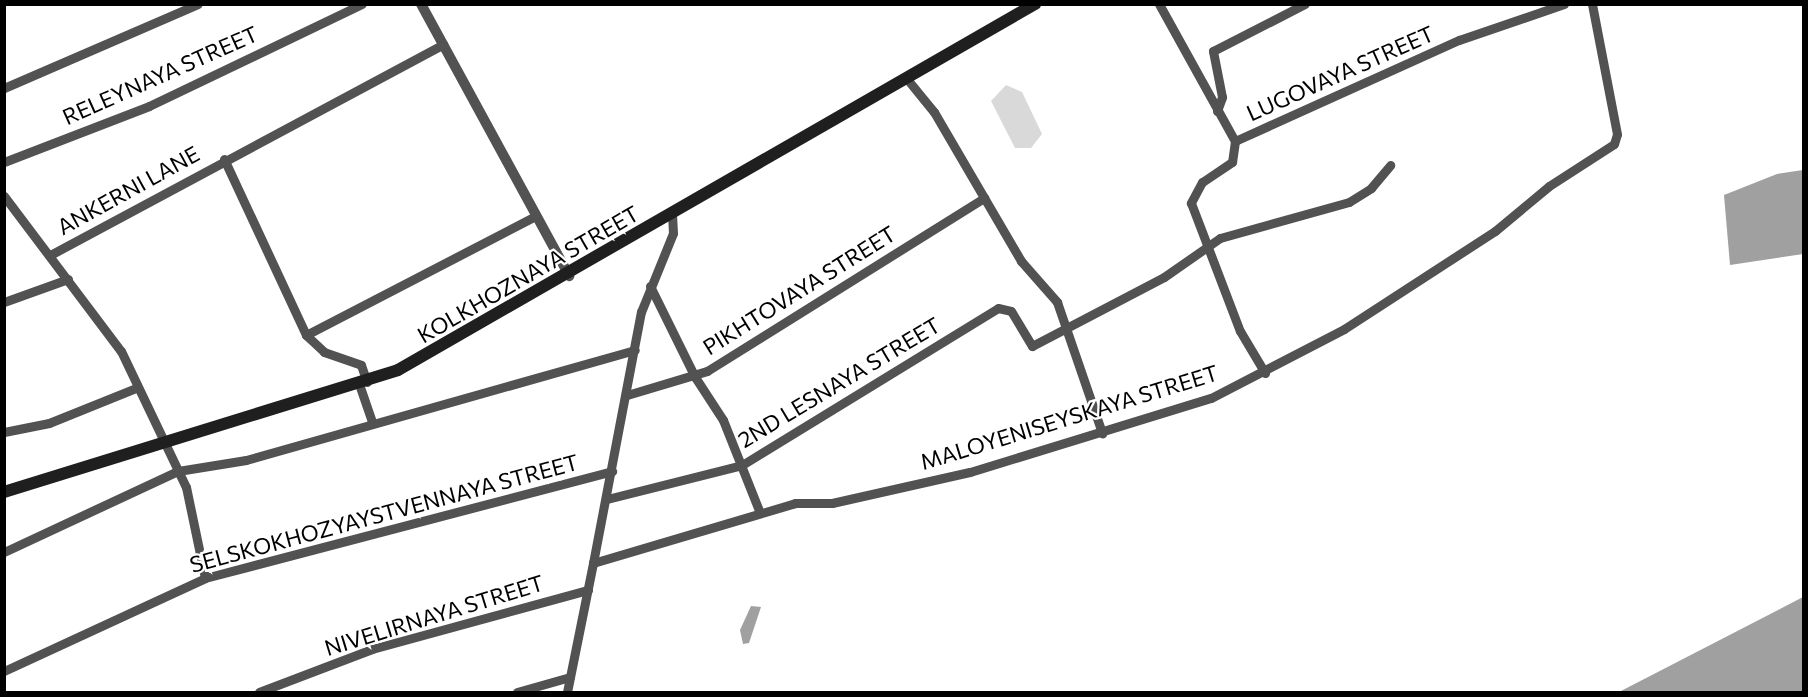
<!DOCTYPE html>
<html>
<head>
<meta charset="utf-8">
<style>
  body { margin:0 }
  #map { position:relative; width:1808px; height:697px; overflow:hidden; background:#fff; font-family:Commissioner,sans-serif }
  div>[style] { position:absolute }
  .green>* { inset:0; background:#d9d9d9 }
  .water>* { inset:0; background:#a0a0a0 }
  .minor>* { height:9px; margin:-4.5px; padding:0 4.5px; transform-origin:4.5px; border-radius:4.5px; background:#525252 }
  .tertiary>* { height:10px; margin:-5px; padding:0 5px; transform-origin:5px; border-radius:5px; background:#525252 }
  .secondary>* { height:12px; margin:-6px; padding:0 6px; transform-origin:6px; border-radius:6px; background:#1f1f1f }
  span { translate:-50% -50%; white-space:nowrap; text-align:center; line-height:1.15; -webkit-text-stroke:4.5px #fff; paint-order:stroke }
  .street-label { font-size:22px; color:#000 }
  .frame { position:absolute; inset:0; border:6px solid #000; pointer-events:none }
</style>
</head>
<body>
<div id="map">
  <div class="green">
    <div style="clip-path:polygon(1006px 85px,1022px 92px,1042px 134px,1031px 148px,1015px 148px,991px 101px)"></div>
  </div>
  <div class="water">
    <div style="clip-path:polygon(1803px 170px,1803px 254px,1730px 265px,1724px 195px,1777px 174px)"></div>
    <div style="clip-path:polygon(1803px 597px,1803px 692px,1619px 692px)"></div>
    <div style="clip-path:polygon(751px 606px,761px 607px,749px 643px,743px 644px,740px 630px)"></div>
  </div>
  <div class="minor">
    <div style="left:1159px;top:4px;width:157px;rotate:61deg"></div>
    <div style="left:1235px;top:141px;width:21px;rotate:98deg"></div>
    <div style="left:1232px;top:162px;width:36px;rotate:146deg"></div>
    <div style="left:1202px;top:182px;width:24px;rotate:118deg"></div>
    <div style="left:1191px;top:203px;width:137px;rotate:69.1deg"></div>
    <div style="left:1240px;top:331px;width:49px;rotate:59.2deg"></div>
    <div style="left:907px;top:79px;width:43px;rotate:50.7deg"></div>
    <div style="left:934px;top:112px;width:173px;rotate:59.7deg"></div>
    <div style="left:1021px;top:261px;width:55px;rotate:48.7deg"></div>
    <div style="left:1057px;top:302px;width:139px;rotate:71deg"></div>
    <div style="left:4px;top:88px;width:211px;rotate:-23.4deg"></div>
    <div style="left:1217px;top:111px;width:15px;rotate:-70deg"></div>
    <div style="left:1222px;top:97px;width:47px;rotate:-101.1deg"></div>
    <div style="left:1213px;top:51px;width:103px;rotate:-27.1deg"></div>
    <div style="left:1235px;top:141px;width:246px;rotate:-24.3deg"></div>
    <div style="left:1459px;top:40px;width:111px;rotate:-18.9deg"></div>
    <div style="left:224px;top:159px;width:194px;rotate:65deg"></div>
    <div style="left:306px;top:335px;width:259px;rotate:-27.4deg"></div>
    <div style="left:4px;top:162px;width:155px;rotate:-21.1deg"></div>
    <div style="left:149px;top:106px;width:236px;rotate:-25.6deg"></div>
    <div style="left:4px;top:196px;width:194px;rotate:53deg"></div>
    <div style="left:121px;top:351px;width:151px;rotate:64.5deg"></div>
    <div style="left:186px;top:487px;width:93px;rotate:78.2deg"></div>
    <div style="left:52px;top:254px;width:444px;rotate:-28.2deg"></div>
    <div style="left:650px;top:286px;width:102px;rotate:63.7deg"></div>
    <div style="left:695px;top:377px;width:51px;rotate:56.9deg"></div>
    <div style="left:723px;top:420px;width:100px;rotate:68.3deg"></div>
    <div style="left:4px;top:302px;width:68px;rotate:-19.8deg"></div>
    <div style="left:306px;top:335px;width:25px;rotate:43deg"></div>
    <div style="left:324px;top:352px;width:39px;rotate:19deg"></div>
    <div style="left:361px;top:365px;width:18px;rotate:71deg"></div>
    <div style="left:359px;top:384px;width:39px;rotate:71deg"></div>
    <div style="left:627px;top:395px;width:84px;rotate:-16.7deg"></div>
    <div style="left:707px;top:371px;width:327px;rotate:-32deg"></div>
    <div style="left:4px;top:432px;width:46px;rotate:-11.3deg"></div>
    <div style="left:49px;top:423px;width:94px;rotate:-21.9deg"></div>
    <div style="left:607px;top:499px;width:139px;rotate:-14.1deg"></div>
    <div style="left:742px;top:465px;width:300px;rotate:-31.5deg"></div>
    <div style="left:998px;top:308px;width:13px;rotate:13deg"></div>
    <div style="left:1011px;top:311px;width:41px;rotate:59deg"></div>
    <div style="left:1032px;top:346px;width:149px;rotate:-27.6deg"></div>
    <div style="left:1164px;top:277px;width:68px;rotate:-34.9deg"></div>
    <div style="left:1220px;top:238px;width:134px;rotate:-15.6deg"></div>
    <div style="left:1349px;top:202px;width:26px;rotate:-32deg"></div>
    <div style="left:1371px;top:188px;width:30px;rotate:-50deg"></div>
    <div style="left:4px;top:552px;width:192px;rotate:-25deg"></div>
    <div style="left:178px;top:471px;width:69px;rotate:-9.2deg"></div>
    <div style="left:246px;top:460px;width:404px;rotate:-15.8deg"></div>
    <div style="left:593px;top:563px;width:256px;rotate:-79.2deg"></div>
    <div style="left:641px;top:312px;width:85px;rotate:-67.9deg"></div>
    <div style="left:673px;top:233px;width:18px;rotate:-93deg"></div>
    <div style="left:4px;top:671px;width:221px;rotate:-24.8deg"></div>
    <div style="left:205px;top:578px;width:421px;rotate:-14.7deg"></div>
    <div style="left:259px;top:692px;width:121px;rotate:-20.8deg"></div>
    <div style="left:372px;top:649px;width:224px;rotate:-15.3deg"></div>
    <div style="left:517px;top:692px;width:55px;rotate:-15.8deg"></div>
    <div style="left:567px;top:692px;width:132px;rotate:-78.6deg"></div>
    <div style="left:593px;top:563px;width:211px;rotate:-16.5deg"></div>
    <div style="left:795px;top:503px;width:37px"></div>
    <div style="left:832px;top:503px;width:141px;rotate:-12.7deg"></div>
    <div style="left:970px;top:472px;width:252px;rotate:-17.1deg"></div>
    <div style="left:1211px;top:398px;width:150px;rotate:-27.4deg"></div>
    <div style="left:1344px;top:329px;width:180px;rotate:-33deg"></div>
    <div style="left:1495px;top:231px;width:70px;rotate:-39.8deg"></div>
    <div style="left:1549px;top:186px;width:77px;rotate:-32.9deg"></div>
    <div style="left:1614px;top:144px;width:10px;rotate:-73deg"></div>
    <div style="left:1617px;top:134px;width:132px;rotate:-100.9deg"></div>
  </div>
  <div class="tertiary">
    <div style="left:421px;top:4px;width:310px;rotate:61.4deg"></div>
  </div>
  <div class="secondary">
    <div style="left:4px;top:492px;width:412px;rotate:-17.2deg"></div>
    <div style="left:398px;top:370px;width:735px;rotate:-29.88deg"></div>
  </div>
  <div class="street-label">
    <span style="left:1340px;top:73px;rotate:-24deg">LUGOVAYA STREET</span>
    <span style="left:160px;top:75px;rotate:-24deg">RELEYNAYA STREET</span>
    <span style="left:128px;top:190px;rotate:-29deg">ANKERNI LANE</span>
    <span style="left:528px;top:274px;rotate:-30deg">KOLKHOZNAYA STREET</span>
    <span style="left:799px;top:290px;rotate:-32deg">PIKHTOVAYA STREET</span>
    <span style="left:839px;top:382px;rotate:-31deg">2ND LESNAYA STREET</span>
    <span style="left:1069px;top:417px;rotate:-17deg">MALOYENISEYSKAYA STREET</span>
    <span style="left:384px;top:513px;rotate:-15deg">SELSKOKHOZYAYSTVENNAYA STREET</span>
    <span style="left:434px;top:615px;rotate:-17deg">NIVELIRNAYA STREET</span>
  </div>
  <div class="frame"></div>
</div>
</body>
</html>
